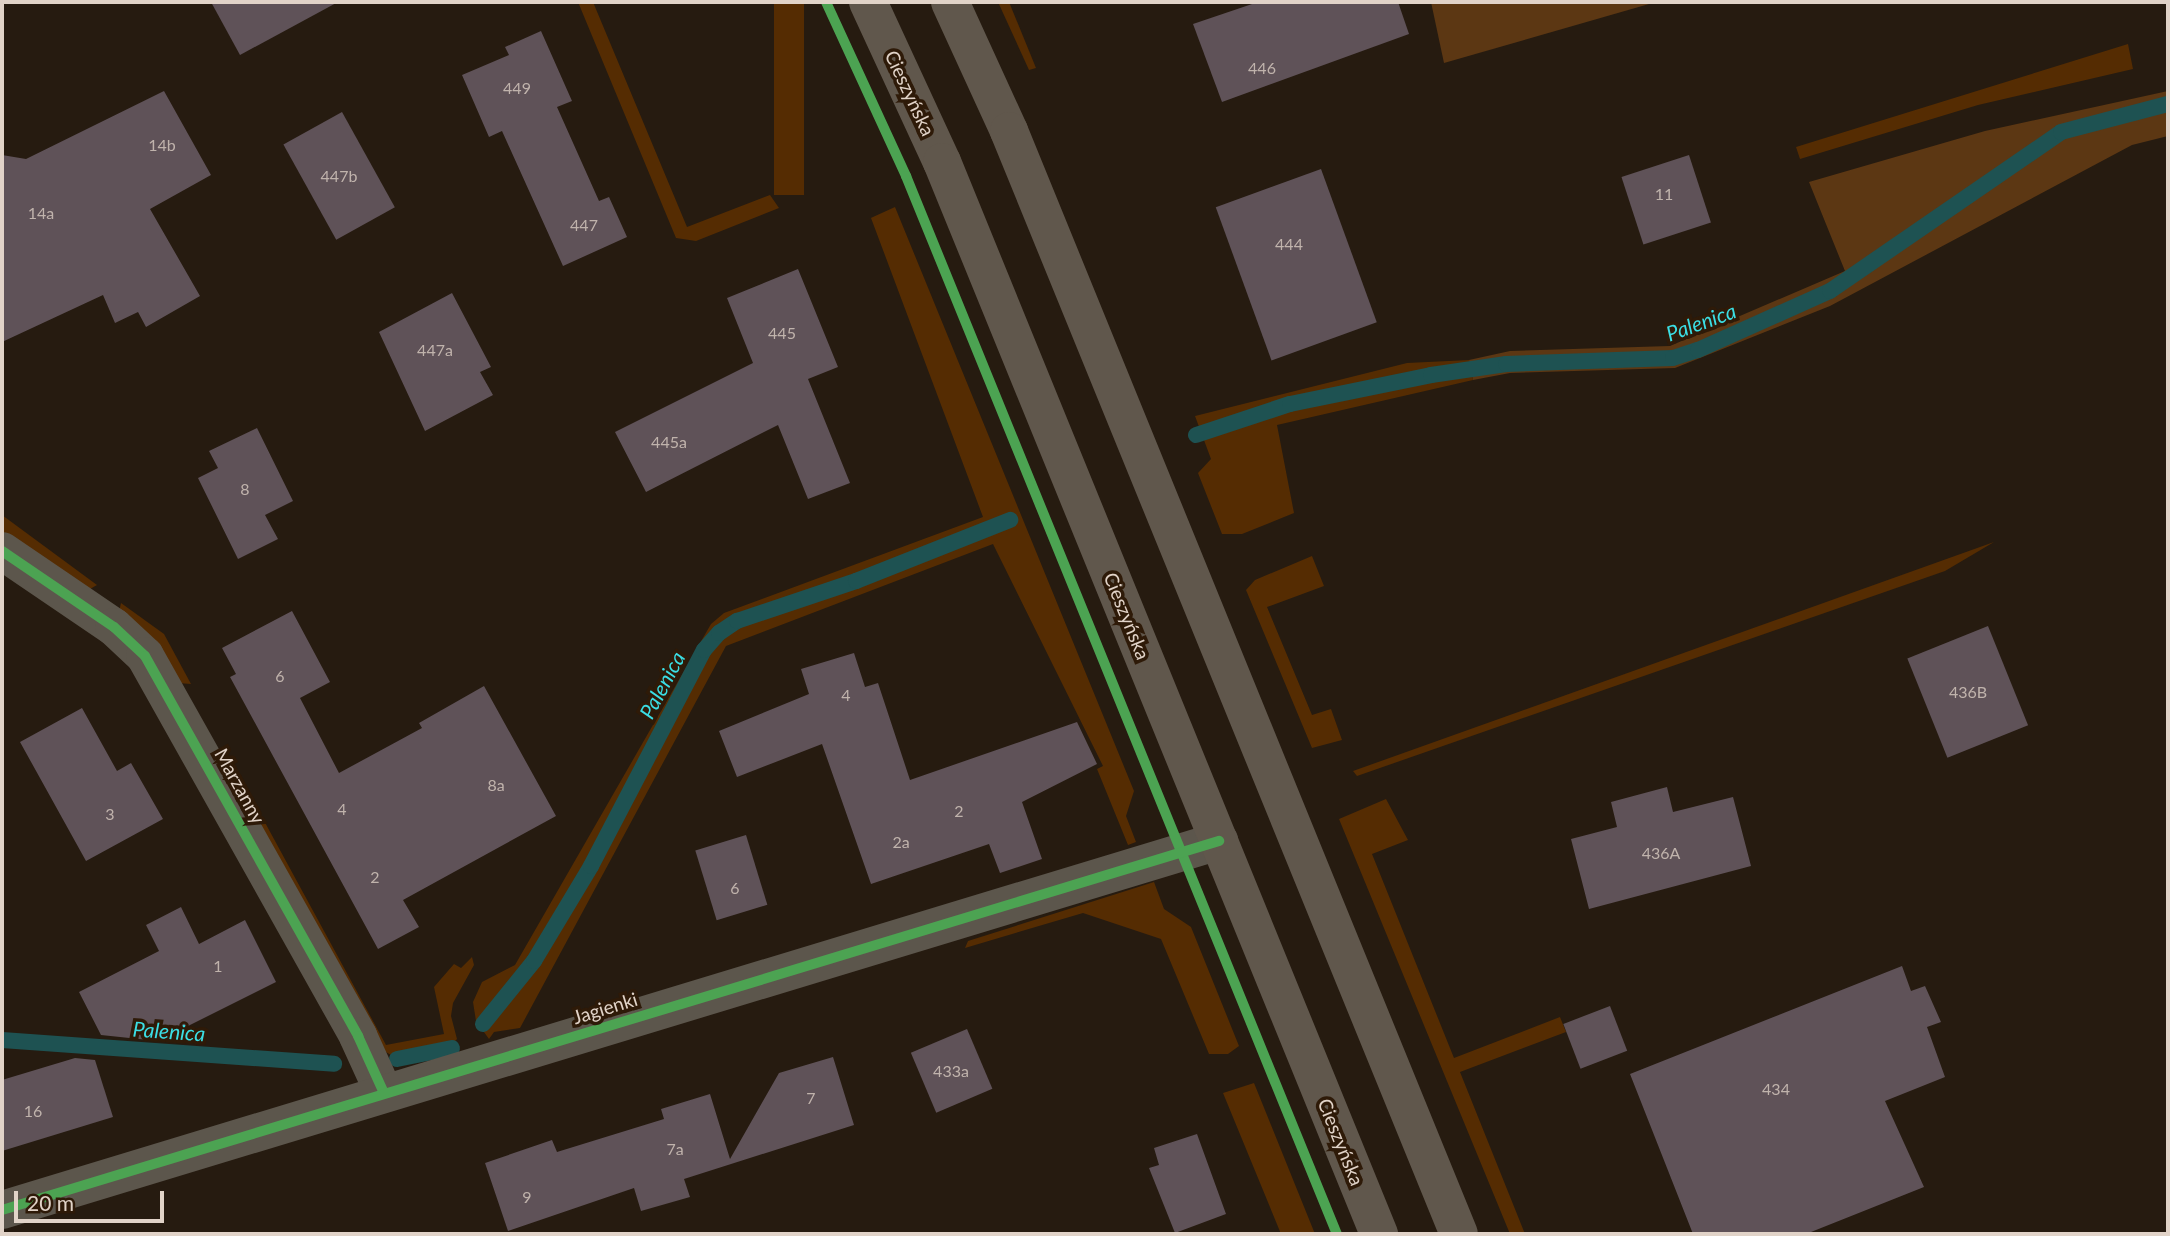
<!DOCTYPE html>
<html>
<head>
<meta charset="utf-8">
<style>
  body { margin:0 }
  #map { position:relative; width:2170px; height:1236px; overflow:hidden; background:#261b10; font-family:Lato,sans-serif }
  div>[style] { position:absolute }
  .green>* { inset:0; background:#552c02; transform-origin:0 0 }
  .forest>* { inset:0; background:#5c3713 }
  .stream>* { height:16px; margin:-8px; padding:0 8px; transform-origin:8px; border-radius:8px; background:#1e5252 }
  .building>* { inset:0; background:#5f5258; transform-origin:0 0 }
  .minor>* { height:38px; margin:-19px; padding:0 19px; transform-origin:19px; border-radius:19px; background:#5c564c }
  .secondary>* { height:38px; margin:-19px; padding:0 19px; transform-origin:19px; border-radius:19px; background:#60574c }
  .cycleway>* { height:10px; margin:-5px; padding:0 5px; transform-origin:5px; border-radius:5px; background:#4ca352 }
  span { translate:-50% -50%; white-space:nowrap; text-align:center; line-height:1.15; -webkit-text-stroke:7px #2e1a08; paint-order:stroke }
  .number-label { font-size:16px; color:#c0b3ac }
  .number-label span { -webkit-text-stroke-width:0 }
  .street-label { font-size:19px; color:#e1d3c8 }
  .water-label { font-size:21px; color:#3bdee4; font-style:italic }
  .frame { position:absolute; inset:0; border:4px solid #e1d3c8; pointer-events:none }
  .scale { position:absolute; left:14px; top:1191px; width:150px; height:32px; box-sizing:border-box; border:4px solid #e1d3c8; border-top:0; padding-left:9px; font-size:21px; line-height:24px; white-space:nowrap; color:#e1d3c8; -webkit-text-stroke:5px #2e1a08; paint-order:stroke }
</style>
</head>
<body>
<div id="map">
  <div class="green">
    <div style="clip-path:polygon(578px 2px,593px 2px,687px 227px,770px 195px,779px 208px,696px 241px,676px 238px)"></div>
    <div style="left:774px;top:2px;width:30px;height:193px"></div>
    <div style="clip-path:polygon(998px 2px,1009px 2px,1036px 68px,1029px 70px)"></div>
    <div style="clip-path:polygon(2128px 44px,2133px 69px,1978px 105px,1800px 159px,1796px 147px)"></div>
    <div style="clip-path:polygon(895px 207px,1134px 791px,1126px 816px,1136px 842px,1128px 845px,1097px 769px,1103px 766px,993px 544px,726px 646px,520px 1028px,494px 1032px,489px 1039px,476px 1021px,473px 1002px,482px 982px,515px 965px,711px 624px,724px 613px,983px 517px,871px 218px,862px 222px)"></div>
    <div style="clip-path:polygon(1469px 360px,1473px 380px,1277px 425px,1294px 513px,1242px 534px,1222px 534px,1198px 473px,1211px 459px,1195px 416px,1407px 363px)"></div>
    <div style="clip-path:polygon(2px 515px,97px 585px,90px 589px,2px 537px)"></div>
    <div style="clip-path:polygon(1994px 542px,1945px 571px,1357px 776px,1353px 771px)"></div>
    <div style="clip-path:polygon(1312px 556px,1324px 586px,1267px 607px,1312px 715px,1331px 709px,1342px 740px,1312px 748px,1246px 590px,1255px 580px)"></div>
    <div style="clip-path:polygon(121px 603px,164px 634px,191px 684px,178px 683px,119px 612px)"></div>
    <div style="clip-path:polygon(1386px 799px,1408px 840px,1372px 854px,1454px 1058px,1560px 1017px,1566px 1032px,1460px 1072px,1525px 1234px,1510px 1234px,1339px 819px)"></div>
    <div style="clip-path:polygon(262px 817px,386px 1045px,444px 1034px,434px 987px,454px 964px,461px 968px,472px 957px,474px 965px,453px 1003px,451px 1016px,457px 1039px,452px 1044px,393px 1056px,382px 1050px,261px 827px)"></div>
    <div style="clip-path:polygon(1154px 882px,1164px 909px,1191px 927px,1239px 1046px,1228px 1054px,1209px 1054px,1161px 939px,1083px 913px,965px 948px,968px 941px)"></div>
    <div style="clip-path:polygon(1254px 1083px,1296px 1187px,1315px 1234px,1281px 1234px,1223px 1093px)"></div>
  </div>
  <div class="forest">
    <div style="clip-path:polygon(1431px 2px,1656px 2px,1444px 63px)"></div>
    <div style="clip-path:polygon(2168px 91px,2168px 136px,2132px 145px,1830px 306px,1675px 368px,1510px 373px,1473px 380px,1469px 360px,1510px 351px,1670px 346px,1845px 271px,1809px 182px,1985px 131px)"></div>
  </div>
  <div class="stream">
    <div style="left:1196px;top:435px;width:99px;rotate:-18.3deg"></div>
    <div style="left:1290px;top:404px;width:144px;rotate:-11.6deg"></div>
    <div style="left:1431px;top:375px;width:76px;rotate:-8.3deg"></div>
    <div style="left:1506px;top:364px;width:167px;rotate:-2.1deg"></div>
    <div style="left:1673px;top:358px;width:26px;rotate:-18deg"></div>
    <div style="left:1698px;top:350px;width:145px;rotate:-24.1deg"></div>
    <div style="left:1830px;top:291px;width:280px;rotate:-34.5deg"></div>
    <div style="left:2061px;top:132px;width:111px;rotate:-14.7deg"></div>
    <div style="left:483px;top:1024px;width:81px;rotate:-51deg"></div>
    <div style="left:534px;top:961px;width:111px;rotate:-59deg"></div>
    <div style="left:591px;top:866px;width:244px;rotate:-62.4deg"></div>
    <div style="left:704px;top:650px;width:23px;rotate:-49deg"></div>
    <div style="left:719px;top:633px;width:22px;rotate:-34deg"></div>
    <div style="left:737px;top:621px;width:126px;rotate:-18.6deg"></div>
    <div style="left:856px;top:581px;width:166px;rotate:-21.6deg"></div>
    <div style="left:2px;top:1040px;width:333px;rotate:4.1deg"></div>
    <div style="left:397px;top:1059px;width:56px;rotate:-11.3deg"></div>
  </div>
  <div class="building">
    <div style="clip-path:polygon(211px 2px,338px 2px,240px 55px)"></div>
    <div style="clip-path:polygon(1258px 2px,1398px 2px,1409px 34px,1222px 102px,1193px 24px)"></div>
    <div style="clip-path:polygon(541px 31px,572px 101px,557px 107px,599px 201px,609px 197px,627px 237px,563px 266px,502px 131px,489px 137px,462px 75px,509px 55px,505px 47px)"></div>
    <div style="clip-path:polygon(164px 91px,211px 175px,150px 209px,200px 296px,146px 327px,138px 312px,115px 323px,103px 295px,2px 342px,2px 155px,26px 159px)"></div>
    <div style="left:342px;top:112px;width:109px;height:67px;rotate:61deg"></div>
    <div style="left:1689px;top:155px;width:71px;height:71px;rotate:72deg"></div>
    <div style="left:1321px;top:169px;width:163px;height:112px;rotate:70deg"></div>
    <div style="clip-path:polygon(798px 269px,838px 367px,808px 379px,850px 483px,808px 499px,778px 425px,646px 492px,615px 432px,753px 363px,727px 298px)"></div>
    <div style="clip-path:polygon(452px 293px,491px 367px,480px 372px,493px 395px,425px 431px,379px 332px)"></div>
    <div style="clip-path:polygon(257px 428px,293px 501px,265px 515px,278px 539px,238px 559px,198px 478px,218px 468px,209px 451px)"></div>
    <div style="clip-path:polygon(292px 611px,330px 682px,300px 698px,339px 773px,422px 728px,419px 723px,484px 686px,556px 816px,403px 900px,419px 927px,378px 949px,230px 677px,236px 674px,222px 648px)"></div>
    <div style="left:1988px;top:626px;width:107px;height:87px;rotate:68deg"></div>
    <div style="clip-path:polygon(854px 653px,865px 687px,878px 683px,910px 780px,1077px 722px,1097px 764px,1022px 802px,1042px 859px,1000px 873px,989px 844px,871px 884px,822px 744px,737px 777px,719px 731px,809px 694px,801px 669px)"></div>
    <div style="clip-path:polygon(82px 708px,117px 771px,131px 763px,163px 819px,86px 861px,20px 742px)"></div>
    <div style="clip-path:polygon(1667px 787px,1673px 812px,1733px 797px,1751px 866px,1589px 909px,1571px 839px,1617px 827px,1611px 802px)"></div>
    <div style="left:746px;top:835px;width:73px;height:53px;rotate:73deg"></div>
    <div style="clip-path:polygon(181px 907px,199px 944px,245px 920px,276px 982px,158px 1041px,101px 1035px,79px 992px,159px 951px,146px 925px)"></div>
    <div style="clip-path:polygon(1902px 966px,1911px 991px,1925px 986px,1941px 1022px,1927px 1027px,1945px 1077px,1885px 1101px,1924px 1187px,1806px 1234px,1693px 1234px,1630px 1074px)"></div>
    <div style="left:1610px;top:1006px;width:48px;height:50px;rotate:69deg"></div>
    <div style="left:967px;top:1029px;width:65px;height:61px;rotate:67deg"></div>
    <div style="clip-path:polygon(833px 1057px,854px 1125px,684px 1179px,690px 1197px,641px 1211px,634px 1188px,508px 1231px,485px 1163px,552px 1140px,557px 1152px,664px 1119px,661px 1109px,710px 1094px,730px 1159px,779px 1073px)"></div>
    <div style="clip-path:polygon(75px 1058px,95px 1060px,113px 1117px,2px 1151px,2px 1080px)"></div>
    <div style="clip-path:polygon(1197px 1134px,1226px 1214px,1175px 1233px,1149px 1168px,1159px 1165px,1154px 1148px)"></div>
  </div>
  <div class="minor">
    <div style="left:2px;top:551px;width:135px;rotate:34.2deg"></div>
    <div style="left:114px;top:627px;width:42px;rotate:43.1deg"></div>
    <div style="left:145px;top:656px;width:436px;rotate:60.7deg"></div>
    <div style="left:358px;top:1036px;width:63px;rotate:65.5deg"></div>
    <div style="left:2px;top:1210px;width:1272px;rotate:-16.87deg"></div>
  </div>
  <div class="secondary">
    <div style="left:868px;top:2px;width:176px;rotate:65.2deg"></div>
    <div style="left:942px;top:162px;width:1158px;rotate:67.82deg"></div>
    <div style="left:950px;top:2px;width:142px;rotate:65.4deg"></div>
    <div style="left:1009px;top:131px;width:1191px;rotate:67.81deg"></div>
  </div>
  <div class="cycleway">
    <div style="left:826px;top:2px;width:192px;rotate:65.3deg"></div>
    <div style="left:906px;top:176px;width:1142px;rotate:67.84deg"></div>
    <div style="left:2px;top:551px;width:135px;rotate:34.2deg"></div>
    <div style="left:114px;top:627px;width:42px;rotate:43.1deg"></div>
    <div style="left:145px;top:656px;width:436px;rotate:60.7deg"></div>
    <div style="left:358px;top:1036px;width:63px;rotate:65.5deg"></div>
    <div style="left:2px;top:1210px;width:1272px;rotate:-16.87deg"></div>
  </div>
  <div class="number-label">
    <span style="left:1262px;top:68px">446</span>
    <span style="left:517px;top:88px">449</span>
    <span style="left:162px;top:145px">14b</span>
    <span style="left:339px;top:176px">447b</span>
    <span style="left:1664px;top:194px">11</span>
    <span style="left:41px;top:213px">14a</span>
    <span style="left:584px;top:225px">447</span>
    <span style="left:1289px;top:244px">444</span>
    <span style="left:782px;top:333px">445</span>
    <span style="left:435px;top:350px">447a</span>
    <span style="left:669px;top:442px">445a</span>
    <span style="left:245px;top:489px">8</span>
    <span style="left:280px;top:676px">6</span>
    <span style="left:1968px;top:692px">436B</span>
    <span style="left:846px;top:695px">4</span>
    <span style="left:496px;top:785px">8a</span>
    <span style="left:342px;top:809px">4</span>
    <span style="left:959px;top:811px">2</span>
    <span style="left:110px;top:814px">3</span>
    <span style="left:901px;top:842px">2a</span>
    <span style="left:1661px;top:853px">436A</span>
    <span style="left:375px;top:877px">2</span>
    <span style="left:735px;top:888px">6</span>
    <span style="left:218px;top:966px">1</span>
    <span style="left:951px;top:1071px">433a</span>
    <span style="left:1776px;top:1089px">434</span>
    <span style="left:811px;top:1098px">7</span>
    <span style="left:33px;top:1111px">16</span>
    <span style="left:675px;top:1149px">7a</span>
    <span style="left:527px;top:1197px">9</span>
  </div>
  <div class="street-label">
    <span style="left:910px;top:93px;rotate:65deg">Cieszyńska</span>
    <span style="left:1127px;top:616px;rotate:68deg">Cieszyńska</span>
    <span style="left:240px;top:786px;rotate:61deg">Marzanny</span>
    <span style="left:605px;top:1008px;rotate:-17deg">Jagienki</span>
    <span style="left:1341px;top:1142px;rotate:68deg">Cieszyńska</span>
  </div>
  <div class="water-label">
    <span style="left:1701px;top:322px;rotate:-20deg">Palenica</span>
    <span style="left:662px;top:685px;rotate:-62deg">Palenica</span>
    <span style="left:169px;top:1031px;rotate:4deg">Palenica</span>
  </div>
  <div class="frame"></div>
  <div class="scale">20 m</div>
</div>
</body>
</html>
